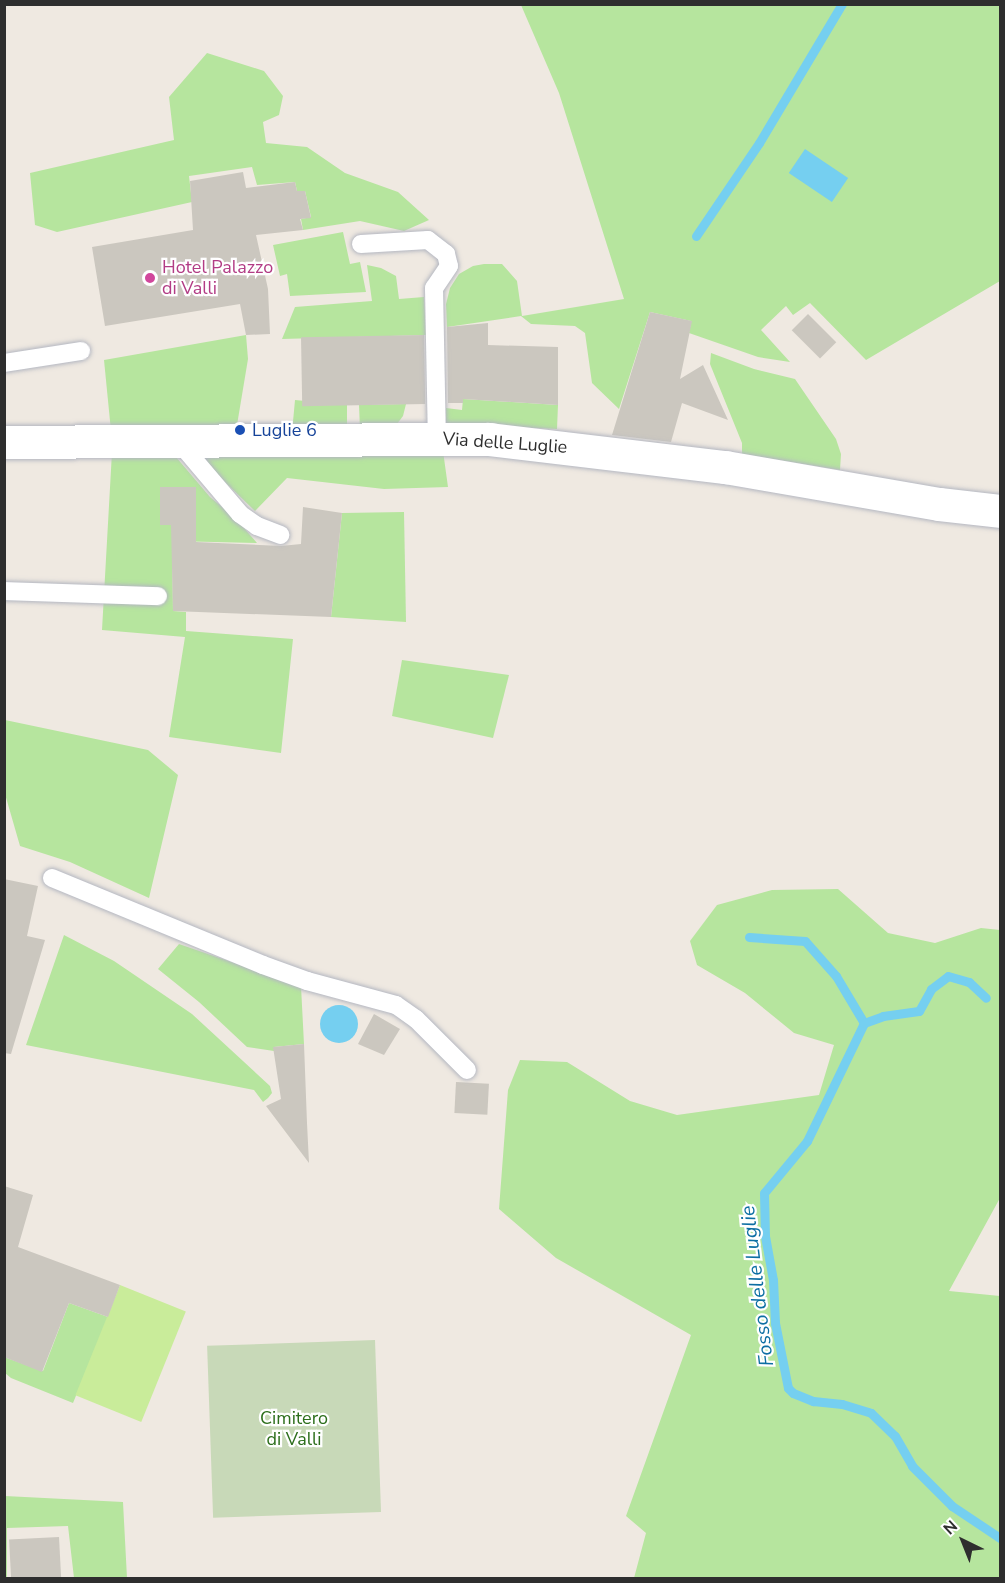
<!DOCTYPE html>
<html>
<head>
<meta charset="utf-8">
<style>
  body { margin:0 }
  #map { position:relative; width:1005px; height:1583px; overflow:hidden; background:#efe9e1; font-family:"Nunito Sans",sans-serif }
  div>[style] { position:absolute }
  .green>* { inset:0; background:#b6e59e }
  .cemetery>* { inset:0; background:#c8d9b8; transform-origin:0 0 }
  .pitch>* { inset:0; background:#c9ec9a; transform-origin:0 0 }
  .water>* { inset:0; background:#75cff0; transform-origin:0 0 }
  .round { border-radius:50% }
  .stream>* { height:9px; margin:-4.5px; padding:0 4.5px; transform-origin:4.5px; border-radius:4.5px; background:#75cff0 }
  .building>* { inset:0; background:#cbc7bf; transform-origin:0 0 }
  .roads { filter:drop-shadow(0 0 2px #b4b7c1) drop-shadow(0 0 2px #b4b7c1) }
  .service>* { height:18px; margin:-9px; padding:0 9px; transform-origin:9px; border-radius:9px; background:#fff }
  .minor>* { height:33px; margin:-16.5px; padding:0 16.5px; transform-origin:16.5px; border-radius:16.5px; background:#fff }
  .dots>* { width:16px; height:16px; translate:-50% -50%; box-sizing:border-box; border:3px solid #fff; border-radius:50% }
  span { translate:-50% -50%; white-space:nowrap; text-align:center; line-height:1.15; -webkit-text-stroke:4.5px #fff; paint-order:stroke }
  .hotel-label { font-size:18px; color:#b23c85 }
  .left { translate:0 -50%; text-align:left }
  .transit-label { font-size:18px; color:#164399 }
  .street-label { font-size:18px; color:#2e2e2e }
  .park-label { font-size:18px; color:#2c6e1b }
  .water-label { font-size:20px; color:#0d6fa3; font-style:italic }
  .frame { position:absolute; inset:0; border:6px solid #2e2e2e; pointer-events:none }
  .north { position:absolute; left:933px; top:1511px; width:60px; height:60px; -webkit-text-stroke:4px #fff; paint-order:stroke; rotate:317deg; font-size:16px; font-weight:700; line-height:24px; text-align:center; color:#2e2e2e }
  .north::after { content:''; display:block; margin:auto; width:21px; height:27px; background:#2e2e2e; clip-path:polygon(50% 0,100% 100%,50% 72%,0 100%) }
</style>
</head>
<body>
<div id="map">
  <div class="green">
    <div style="clip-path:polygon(521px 5px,1000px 5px,1000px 281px,866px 360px,810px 303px,793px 315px,786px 306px,761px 330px,790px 362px,758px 357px,689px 333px,691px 321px,650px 312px,619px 409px,592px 383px,585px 333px,575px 326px,531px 324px,521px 316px,447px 327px,446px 304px,450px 288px,459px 274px,473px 266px,484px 264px,502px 264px,517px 281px,522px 316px,624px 299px,559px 93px)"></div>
    <div style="clip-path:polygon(207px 53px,264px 71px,283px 96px,279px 115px,263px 122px,266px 143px,307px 147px,345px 173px,398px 192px,429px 220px,404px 231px,360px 221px,303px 230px,301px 219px,311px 217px,305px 191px,297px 191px,295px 182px,257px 185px,252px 167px,189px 176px,192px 202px,57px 232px,35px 225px,30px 173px,174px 140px,169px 97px)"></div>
    <div style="clip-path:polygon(343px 232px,350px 264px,360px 262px,366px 292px,290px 296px,287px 274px,280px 276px,273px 245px)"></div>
    <div style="clip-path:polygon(367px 265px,381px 268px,396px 276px,399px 299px,424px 297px,426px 335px,282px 339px,295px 307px,372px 301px)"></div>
    <div style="clip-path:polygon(246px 335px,248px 359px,236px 431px,111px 431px,104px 360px)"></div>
    <div style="clip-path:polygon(711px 353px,754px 369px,795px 379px,836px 439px,841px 454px,840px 470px,742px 454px,742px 443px,710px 364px)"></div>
    <div style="clip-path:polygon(463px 399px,558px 405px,557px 429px,446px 424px,446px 408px,462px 410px)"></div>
    <div style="clip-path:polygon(295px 400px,347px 405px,347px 430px,292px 432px)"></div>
    <div style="clip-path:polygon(406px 404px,403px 416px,394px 428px,360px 429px,359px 405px)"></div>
    <div style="clip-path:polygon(443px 451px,448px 487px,384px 489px,287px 478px,255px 511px,196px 454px)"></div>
    <div style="clip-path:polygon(112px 452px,176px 457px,210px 497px,235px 518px,257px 543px,172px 541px,173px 611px,186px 612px,186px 631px,293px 639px,281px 753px,169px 737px,185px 637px,102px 630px)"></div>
    <div style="clip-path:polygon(404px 512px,406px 622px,331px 617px,342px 513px)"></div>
    <div style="clip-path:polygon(402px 660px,509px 675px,493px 738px,392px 716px)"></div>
    <div style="clip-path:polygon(5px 720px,148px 750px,178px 775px,149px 898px,70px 862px,20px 846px,5px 794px)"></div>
    <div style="clip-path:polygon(838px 889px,888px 933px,935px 943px,981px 928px,1000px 930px,1000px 1198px,949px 1291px,1000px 1296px,1000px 1578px,634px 1578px,646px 1533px,626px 1516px,691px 1335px,556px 1258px,499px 1209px,508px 1090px,520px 1060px,567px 1062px,630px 1101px,677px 1115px,819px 1095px,834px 1045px,794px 1033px,745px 993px,697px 965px,690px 941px,717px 905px,772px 890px)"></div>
    <div style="clip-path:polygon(64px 935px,114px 961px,192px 1014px,270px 1086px,272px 1093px,268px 1098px,263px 1102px,254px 1090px,26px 1045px)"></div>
    <div style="clip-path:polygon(179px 944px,301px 986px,304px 1044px,274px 1047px,274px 1051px,247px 1047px,199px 1002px,158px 969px)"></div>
    <div style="clip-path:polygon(69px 1303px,108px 1317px,73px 1403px,11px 1378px,5px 1373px,4px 1357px,43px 1371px)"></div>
    <div style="clip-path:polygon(5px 1496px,123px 1502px,127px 1578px,74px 1578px,68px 1526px,7px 1528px,7px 1578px,5px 1578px)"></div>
  </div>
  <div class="cemetery">
    <div style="left:375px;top:1340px;width:172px;height:168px;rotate:88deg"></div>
  </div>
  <div class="pitch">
    <div style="left:120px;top:1285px;width:71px;height:119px;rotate:22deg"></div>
  </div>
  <div class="water">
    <div style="left:805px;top:149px;width:52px;height:29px;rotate:34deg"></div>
    <div class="round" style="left:320px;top:1005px;width:38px;height:38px"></div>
  </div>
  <div class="stream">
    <div style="left:696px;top:236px;width:112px;rotate:-55.9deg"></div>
    <div style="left:759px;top:143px;width:162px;rotate:-59.2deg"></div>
    <div style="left:749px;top:937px;width:56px;rotate:4.1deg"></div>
    <div style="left:805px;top:941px;width:47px;rotate:48.5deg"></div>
    <div style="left:836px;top:976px;width:55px;rotate:59.2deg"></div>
    <div style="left:864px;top:1023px;width:131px;rotate:115.8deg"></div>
    <div style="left:807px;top:1141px;width:67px;rotate:129.6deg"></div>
    <div style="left:764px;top:1193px;width:43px;rotate:88.7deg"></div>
    <div style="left:765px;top:1236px;width:45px;rotate:79.7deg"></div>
    <div style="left:773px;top:1280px;width:43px;rotate:87.3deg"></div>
    <div style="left:775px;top:1323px;width:66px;rotate:78.7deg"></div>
    <div style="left:788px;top:1388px;width:7px;rotate:45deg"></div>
    <div style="left:793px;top:1393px;width:22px;rotate:22deg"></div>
    <div style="left:813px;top:1401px;width:29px;rotate:6deg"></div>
    <div style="left:842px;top:1404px;width:30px;rotate:17deg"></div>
    <div style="left:871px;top:1413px;width:33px;rotate:44deg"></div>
    <div style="left:895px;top:1436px;width:34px;rotate:60deg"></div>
    <div style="left:912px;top:1466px;width:57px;rotate:45deg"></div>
    <div style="left:952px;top:1506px;width:58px;rotate:33.7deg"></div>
    <div style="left:864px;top:1023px;width:20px;rotate:-20deg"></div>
    <div style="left:883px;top:1016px;width:36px;rotate:-8deg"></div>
    <div style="left:919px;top:1011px;width:25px;rotate:-61deg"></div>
    <div style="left:931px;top:989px;width:21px;rotate:-37deg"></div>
    <div style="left:948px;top:976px;width:22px;rotate:16deg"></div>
    <div style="left:969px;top:982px;width:23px;rotate:43deg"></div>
  </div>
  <div class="building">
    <div style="clip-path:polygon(243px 172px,246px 188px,295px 182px,297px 191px,305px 191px,311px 218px,300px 219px,303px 230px,256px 235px,268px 289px,270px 334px,246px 335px,240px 304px,105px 326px,92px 247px,193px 230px,190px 181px)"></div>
    <div style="clip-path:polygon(650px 312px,692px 321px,680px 379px,703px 365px,728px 420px,682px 403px,671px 442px,612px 435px)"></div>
    <div style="left:808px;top:314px;width:40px;height:23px;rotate:45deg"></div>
    <div style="clip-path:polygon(488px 323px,488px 345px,558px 347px,558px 405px,463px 399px,463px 403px,448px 403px,447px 327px)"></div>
    <div style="left:424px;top:335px;width:69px;height:123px;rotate:89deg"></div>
    <div style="clip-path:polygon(160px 487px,196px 487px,196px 542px,281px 546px,301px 544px,303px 507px,342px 513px,331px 617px,173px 611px,171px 525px,160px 525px)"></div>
    <div style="clip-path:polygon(4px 879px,38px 886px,27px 936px,45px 940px,11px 1054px,4px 1053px)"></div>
    <div style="clip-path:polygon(374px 1014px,400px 1029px,384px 1055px,358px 1044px)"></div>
    <div style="clip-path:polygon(304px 1044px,307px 1123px,309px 1163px,266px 1106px,281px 1099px,273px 1047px)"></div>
    <div style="left:456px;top:1082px;width:33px;height:31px;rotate:3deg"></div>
    <div style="clip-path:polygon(4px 1186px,33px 1195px,18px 1247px,120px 1285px,108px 1317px,69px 1303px,42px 1372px,4px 1357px)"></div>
    <div style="left:59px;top:1537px;width:41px;height:50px;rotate:87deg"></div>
  </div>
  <div class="roads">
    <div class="service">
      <div style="left:361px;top:244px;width:67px;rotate:-3.4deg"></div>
      <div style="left:428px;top:240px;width:23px;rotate:38deg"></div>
      <div style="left:446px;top:254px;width:12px;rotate:76deg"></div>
      <div style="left:449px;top:266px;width:27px;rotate:124deg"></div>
      <div style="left:434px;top:288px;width:150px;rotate:88.9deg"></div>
      <div style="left:4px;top:363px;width:78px;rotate:-8.9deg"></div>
      <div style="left:179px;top:442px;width:94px;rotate:49.7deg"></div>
      <div style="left:240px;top:514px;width:21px;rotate:35deg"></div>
      <div style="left:257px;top:526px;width:25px;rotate:21deg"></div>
      <div style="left:4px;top:591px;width:154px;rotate:1.9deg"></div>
      <div style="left:52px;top:878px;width:228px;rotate:22.4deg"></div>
      <div style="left:263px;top:965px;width:47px;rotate:20deg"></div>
      <div style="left:307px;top:981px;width:92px;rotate:15.1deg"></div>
      <div style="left:396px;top:1005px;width:24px;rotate:35deg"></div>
      <div style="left:416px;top:1019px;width:72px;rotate:45deg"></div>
    </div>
    <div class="minor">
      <div style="left:4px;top:442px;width:485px;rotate:-0.4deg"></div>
      <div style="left:489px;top:439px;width:238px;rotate:6.8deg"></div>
      <div style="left:725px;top:467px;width:217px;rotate:9.8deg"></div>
      <div style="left:939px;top:504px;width:61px;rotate:6.5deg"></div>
    </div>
  </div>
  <div class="dots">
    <div style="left:150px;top:278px;background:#d1479c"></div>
    <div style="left:240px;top:430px;background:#1a4fb4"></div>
  </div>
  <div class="hotel-label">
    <span class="left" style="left:162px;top:278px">Hotel Palazzo<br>di Valli</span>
  </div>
  <div class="transit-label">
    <span class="left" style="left:252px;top:430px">Luglie 6</span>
  </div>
  <div class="street-label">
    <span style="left:505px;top:443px;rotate:4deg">Via delle Luglie</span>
  </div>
  <div class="park-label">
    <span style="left:294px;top:1429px">Cimitero<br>di Valli</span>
  </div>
  <div class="water-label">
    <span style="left:757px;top:1286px;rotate:-97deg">Fosso delle Luglie</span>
  </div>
  <div class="frame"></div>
  <div class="north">N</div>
</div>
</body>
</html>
